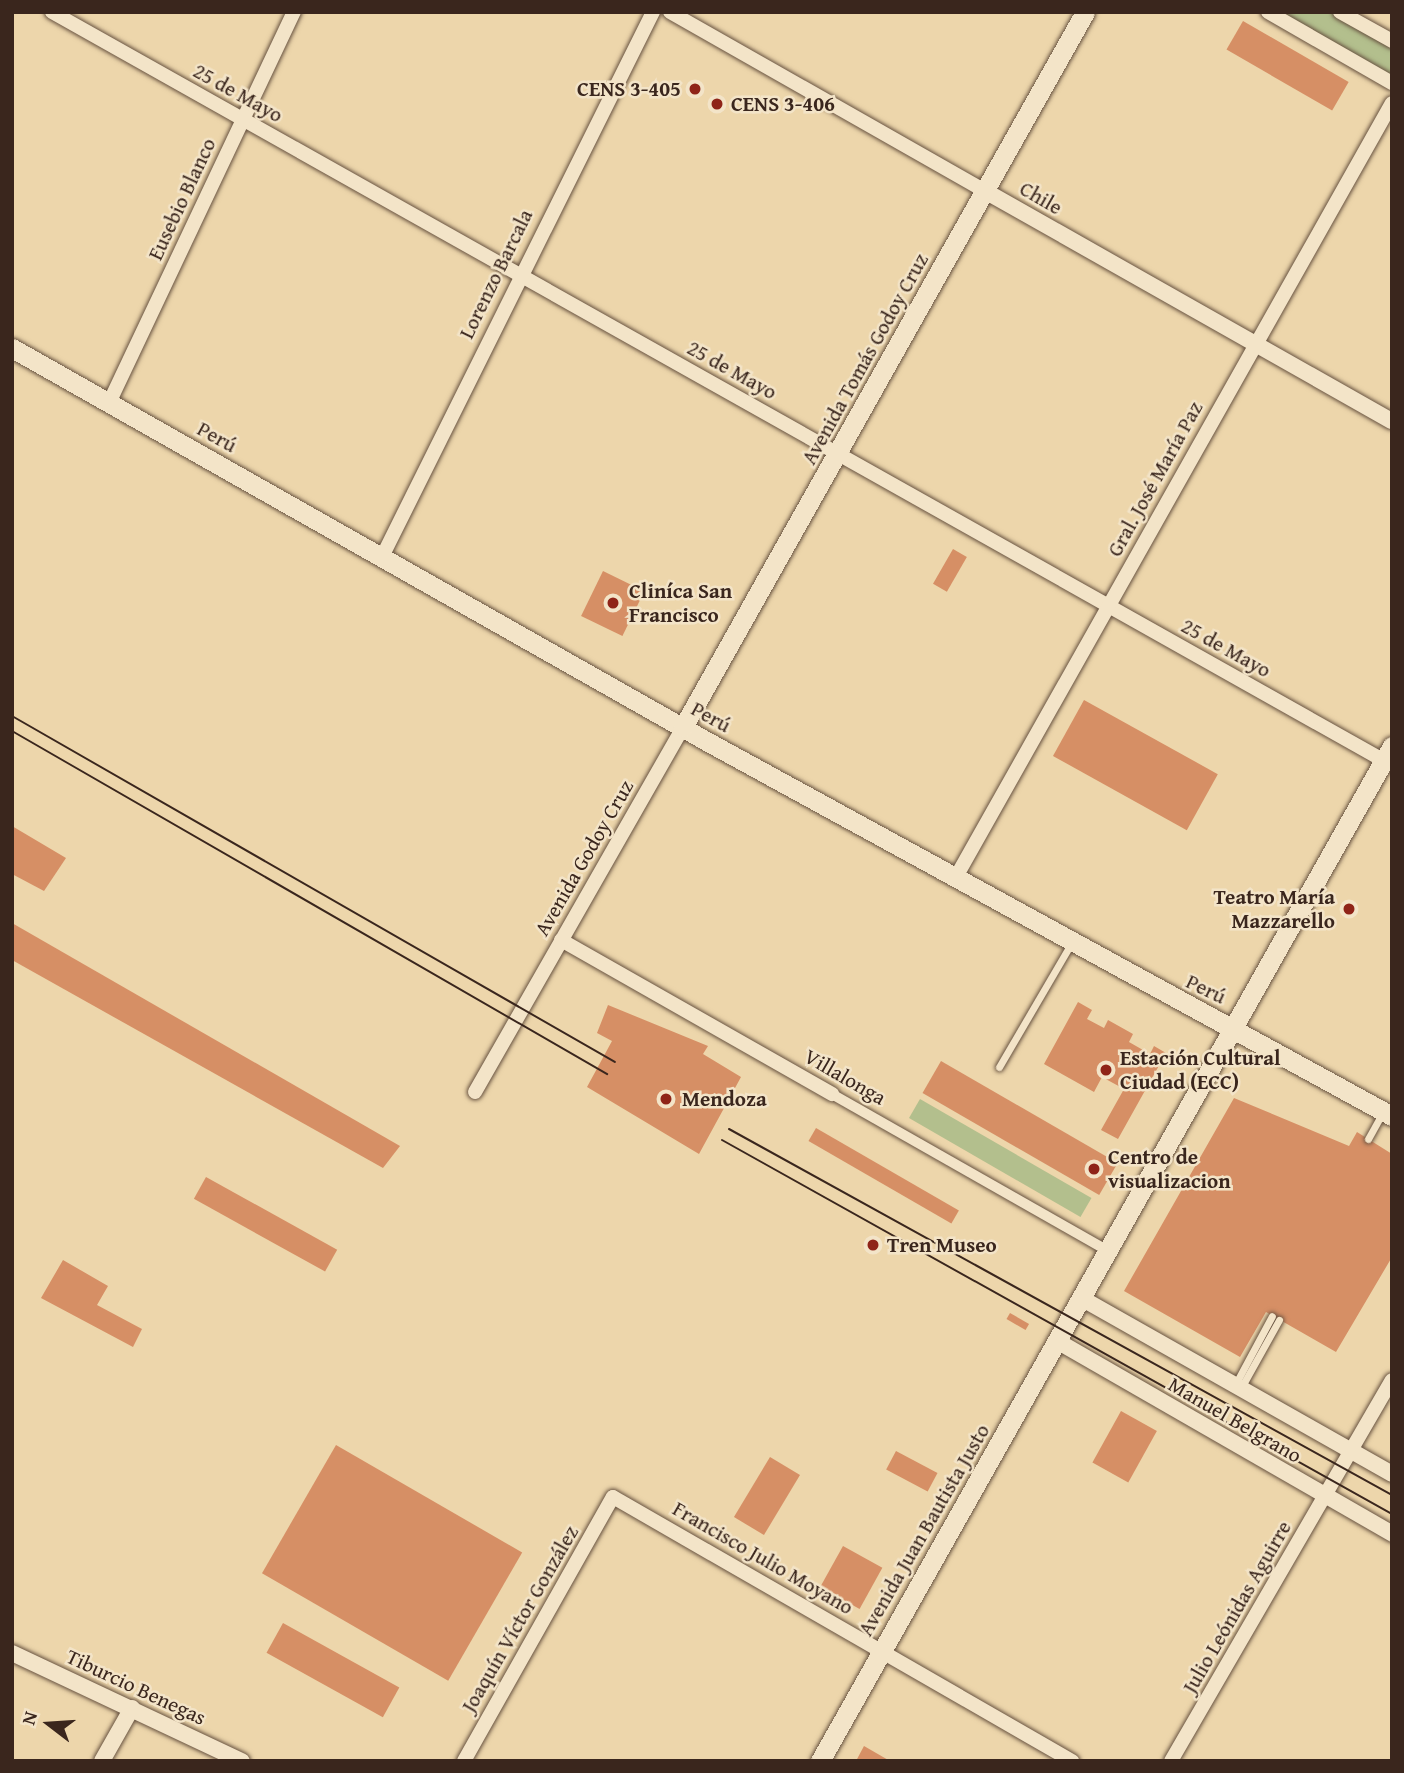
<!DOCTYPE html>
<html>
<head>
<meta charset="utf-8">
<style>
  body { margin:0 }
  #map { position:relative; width:1404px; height:1773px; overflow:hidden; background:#edd6ab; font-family:"Gentium Book Plus",serif }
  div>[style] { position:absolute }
  .green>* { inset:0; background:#b3bf8d; transform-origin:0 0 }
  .building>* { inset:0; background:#d68f65; transform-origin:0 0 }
  .roads { filter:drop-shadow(0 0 2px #675240) drop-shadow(0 0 2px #675240) }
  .service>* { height:7px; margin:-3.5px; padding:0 3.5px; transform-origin:3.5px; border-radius:3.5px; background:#f3e4c8 }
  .pedestrian>* { height:10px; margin:-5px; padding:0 5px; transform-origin:5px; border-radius:5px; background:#f3e4c8 }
  .minor>* { height:14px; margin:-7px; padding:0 7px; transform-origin:7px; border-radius:7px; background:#f3e4c8 }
  .tertiary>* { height:16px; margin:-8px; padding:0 8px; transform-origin:8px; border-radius:8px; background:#f3e4c8 }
  .secondary>* { height:19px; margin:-9.5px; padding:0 9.5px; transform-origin:9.5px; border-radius:9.5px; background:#f3e4c8 }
  .tram>* { height:2px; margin:-1px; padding:0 1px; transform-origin:1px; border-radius:1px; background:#3a261d }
  .dots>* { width:19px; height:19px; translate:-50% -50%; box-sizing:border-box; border:4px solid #f3e4c8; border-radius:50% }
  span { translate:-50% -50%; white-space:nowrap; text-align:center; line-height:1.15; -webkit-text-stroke:5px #f3e4c8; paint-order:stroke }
  .poi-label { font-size:21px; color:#3a261d; font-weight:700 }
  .right { translate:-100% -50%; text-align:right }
  .left { translate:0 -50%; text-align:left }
  .street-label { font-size:21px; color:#3a261d }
  .frame { position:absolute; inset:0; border:14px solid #3a261d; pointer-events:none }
  .north { position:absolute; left:14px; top:1689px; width:70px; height:70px; -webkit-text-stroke:5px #f3e4c8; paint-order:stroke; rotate:287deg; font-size:19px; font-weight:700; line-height:28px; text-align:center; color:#3a261d }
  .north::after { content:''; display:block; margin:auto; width:24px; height:32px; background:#3a261d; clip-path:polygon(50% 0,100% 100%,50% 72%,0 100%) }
</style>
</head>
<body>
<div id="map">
  <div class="green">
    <div style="clip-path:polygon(1268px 12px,1340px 12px,1392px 41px,1392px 83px)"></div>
    <div style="left:920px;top:1099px;width:198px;height:22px;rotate:30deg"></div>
  </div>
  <div class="building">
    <div style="left:1243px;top:21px;width:122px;height:33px;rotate:30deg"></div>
    <div style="left:953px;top:549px;width:16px;height:40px;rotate:30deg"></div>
    <div style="left:603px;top:571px;width:46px;height:50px;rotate:26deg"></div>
    <div style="left:1084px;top:700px;width:153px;height:64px;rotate:29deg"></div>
    <div style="clip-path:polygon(12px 826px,66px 858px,44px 891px,12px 874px)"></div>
    <div style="clip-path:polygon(12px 923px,400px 1146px,383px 1168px,12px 960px)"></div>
    <div style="clip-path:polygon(1078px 1002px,1092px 1010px,1087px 1019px,1104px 1028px,1108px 1020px,1133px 1034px,1129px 1042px,1150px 1054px,1154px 1046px,1166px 1053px,1118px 1139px,1101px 1130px,1124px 1089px,1102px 1077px,1094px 1092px,1044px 1064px)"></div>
    <div style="clip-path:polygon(608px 1005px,708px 1046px,703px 1054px,741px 1077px,699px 1154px,587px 1087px,612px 1041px,597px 1033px)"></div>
    <div style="left:941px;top:1061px;width:204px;height:37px;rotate:30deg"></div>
    <div style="clip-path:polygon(1234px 1098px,1349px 1146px,1357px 1132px,1392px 1154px,1392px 1257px,1336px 1352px,1266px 1312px,1240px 1357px,1124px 1291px)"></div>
    <div style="left:816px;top:1128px;width:165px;height:15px;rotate:30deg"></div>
    <div style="left:206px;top:1177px;width:150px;height:25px;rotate:29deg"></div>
    <div style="clip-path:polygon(63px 1260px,108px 1286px,97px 1305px,142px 1329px,133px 1347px,41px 1298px)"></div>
    <div style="left:1010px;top:1313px;width:22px;height:7px;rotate:30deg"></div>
    <div style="left:1121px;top:1411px;width:41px;height:59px;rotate:29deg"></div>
    <div style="left:336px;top:1445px;width:215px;height:148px;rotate:30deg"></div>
    <div style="left:896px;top:1451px;width:47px;height:21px;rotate:28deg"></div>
    <div style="left:770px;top:1457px;width:35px;height:70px;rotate:31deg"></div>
    <div style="left:843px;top:1546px;width:45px;height:47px;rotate:29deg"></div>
    <div style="left:283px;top:1623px;width:133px;height:34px;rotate:29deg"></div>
    <div style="clip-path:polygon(864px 1746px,890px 1761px,856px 1761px)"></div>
  </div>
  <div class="roads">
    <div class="service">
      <div style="left:999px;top:1067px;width:145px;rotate:-59.7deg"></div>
      <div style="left:1368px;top:1139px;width:31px;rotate:-61deg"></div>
      <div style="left:1235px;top:1385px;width:78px;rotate:-61.8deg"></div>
      <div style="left:1241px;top:1388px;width:78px;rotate:-60.8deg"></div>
    </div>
    <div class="pedestrian">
      <div style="left:832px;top:1094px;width:318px;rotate:29.6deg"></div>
    </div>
    <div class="minor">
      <div style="left:52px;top:12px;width:1535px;rotate:29.34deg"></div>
      <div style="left:670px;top:12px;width:362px;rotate:29.6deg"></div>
      <div style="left:1268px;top:12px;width:143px;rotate:29.8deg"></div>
      <div style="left:1340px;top:12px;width:60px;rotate:29.1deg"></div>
      <div style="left:109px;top:403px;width:433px;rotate:-64.7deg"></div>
      <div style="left:382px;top:557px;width:609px;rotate:-63.56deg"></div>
      <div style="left:956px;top:877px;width:888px;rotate:-60.61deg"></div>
      <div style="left:561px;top:940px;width:312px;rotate:29.6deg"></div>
      <div style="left:475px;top:1092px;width:420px;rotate:-60.3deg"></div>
      <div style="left:464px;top:1761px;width:303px;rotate:-60.6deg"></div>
      <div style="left:613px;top:1497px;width:530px;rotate:29.91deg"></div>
      <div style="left:1171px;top:1761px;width:440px;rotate:-59.9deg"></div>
    </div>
    <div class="tertiary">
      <div style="left:985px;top:191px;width:467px;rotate:29.5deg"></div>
      <div style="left:1081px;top:1298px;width:357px;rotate:29.5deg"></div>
      <div style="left:1057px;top:1341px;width:387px;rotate:29.9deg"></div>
      <div style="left:12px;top:1653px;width:254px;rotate:25.2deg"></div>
      <div style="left:102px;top:1761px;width:61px;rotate:-60.5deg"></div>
    </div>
    <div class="secondary">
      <div style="left:12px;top:348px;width:802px;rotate:29.51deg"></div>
      <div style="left:710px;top:743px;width:777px;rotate:28.68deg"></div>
      <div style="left:683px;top:727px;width:820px;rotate:-60.65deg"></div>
      <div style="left:820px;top:1761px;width:1165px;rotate:-60.6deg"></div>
    </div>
  </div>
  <div class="tram">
    <div style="left:12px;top:716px;width:695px;rotate:29.85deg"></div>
    <div style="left:12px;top:731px;width:687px;rotate:29.96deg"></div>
    <div style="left:729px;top:1129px;width:757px;rotate:28.9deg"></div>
    <div style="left:722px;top:1140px;width:767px;rotate:29.17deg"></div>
  </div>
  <div class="dots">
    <div style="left:695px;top:89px;background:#8f2418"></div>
    <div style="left:717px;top:104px;background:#8f2418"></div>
    <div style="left:613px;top:603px;background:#8f2418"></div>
    <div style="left:1349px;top:909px;background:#8f2418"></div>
    <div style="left:1106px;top:1070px;background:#8f2418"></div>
    <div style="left:666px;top:1099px;background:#8f2418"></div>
    <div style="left:1094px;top:1169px;background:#8f2418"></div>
    <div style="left:873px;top:1245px;background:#8f2418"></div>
  </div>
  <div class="poi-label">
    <span class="right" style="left:681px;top:89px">CENS 3-405</span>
    <span class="left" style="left:731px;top:104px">CENS 3-406</span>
    <span class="left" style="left:629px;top:603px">Cliníca San<br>Francisco</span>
    <span class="right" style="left:1335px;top:909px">Teatro María<br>Mazzarello</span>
    <span class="left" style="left:1120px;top:1070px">Estación Cultural<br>Ciudad (ECC)</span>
    <span class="left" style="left:682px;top:1099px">Mendoza</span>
    <span class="left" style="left:1108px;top:1169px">Centro de<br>visualizacion</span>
    <span class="left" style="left:887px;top:1245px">Tren Museo</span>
  </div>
  <div class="street-label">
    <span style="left:238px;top:93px;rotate:29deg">25 de Mayo</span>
    <span style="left:1041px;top:198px;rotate:30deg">Chile</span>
    <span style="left:182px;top:199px;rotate:-65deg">Eusebio Blanco</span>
    <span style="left:496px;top:274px;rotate:-64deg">Lorenzo Barcala</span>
    <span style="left:865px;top:359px;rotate:-61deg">Avenida Tomás Godoy Cruz</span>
    <span style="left:732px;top:370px;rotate:29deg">25 de Mayo</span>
    <span style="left:217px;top:437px;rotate:29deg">Perú</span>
    <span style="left:1155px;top:479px;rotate:-61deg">Gral. José María Paz</span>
    <span style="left:1226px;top:648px;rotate:29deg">25 de Mayo</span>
    <span style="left:711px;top:717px;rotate:29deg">Perú</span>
    <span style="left:584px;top:858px;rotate:-60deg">Avenida Godoy Cruz</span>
    <span style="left:1206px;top:989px;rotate:26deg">Perú</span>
    <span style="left:845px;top:1077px;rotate:30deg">Villalonga</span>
    <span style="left:1235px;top:1420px;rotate:30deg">Manuel Belgrano</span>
    <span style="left:924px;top:1530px;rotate:-60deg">Avenida Juan Bautista Justo</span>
    <span style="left:763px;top:1558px;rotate:30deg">Francisco Julio Moyano</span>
    <span style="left:1237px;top:1607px;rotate:-60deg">Julio Leónidas Aguirre</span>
    <span style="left:520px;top:1619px;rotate:-60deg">Joaquín Víctor González</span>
    <span style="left:136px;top:1687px;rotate:25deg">Tiburcio Benegas</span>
  </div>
  <div class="frame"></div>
  <div class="north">N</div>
</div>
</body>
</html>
